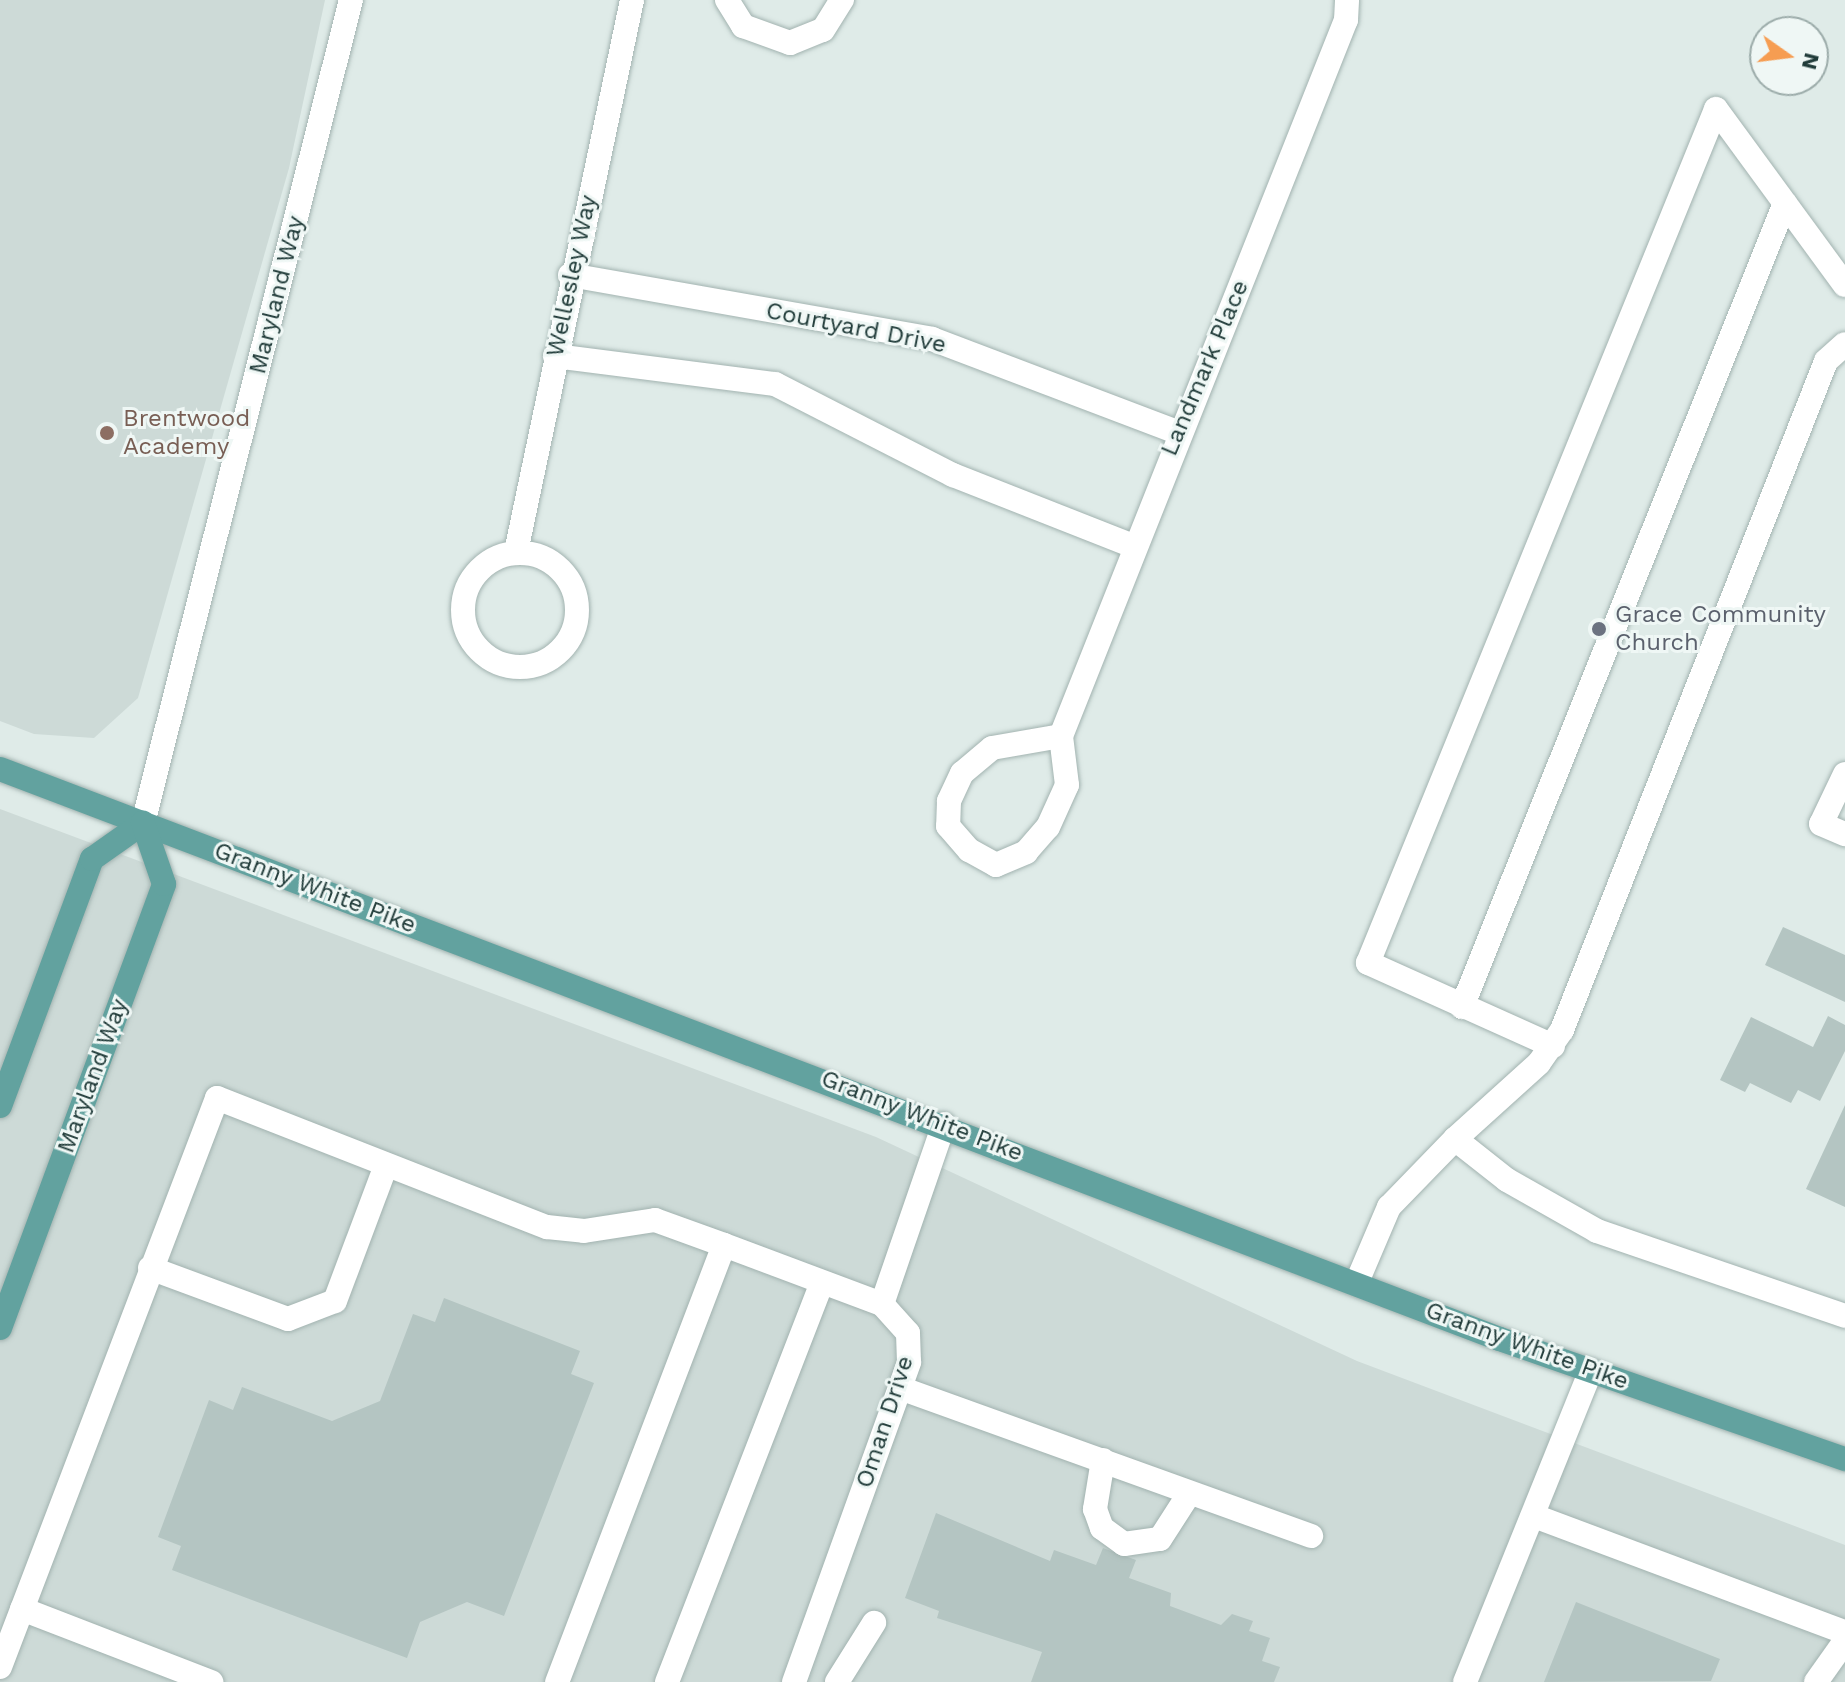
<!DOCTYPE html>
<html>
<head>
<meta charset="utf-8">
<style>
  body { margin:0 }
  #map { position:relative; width:1845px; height:1682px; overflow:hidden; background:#dfebe8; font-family:"Work Sans",sans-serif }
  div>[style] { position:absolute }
  .built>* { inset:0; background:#cddad7 }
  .building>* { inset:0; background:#b4c5c2 }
  .roads { filter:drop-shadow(0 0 2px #a2b3b0) drop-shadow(0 0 2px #a2b3b0) }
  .minor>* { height:24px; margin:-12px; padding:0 12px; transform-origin:12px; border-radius:12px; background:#fff }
  .minor>.ring { margin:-12px; padding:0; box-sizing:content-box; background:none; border:24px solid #fff; border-radius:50% }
  .major>* { height:24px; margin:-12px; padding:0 12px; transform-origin:12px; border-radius:12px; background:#62a29f }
  .dots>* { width:22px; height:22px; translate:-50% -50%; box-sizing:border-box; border:4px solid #eff7f5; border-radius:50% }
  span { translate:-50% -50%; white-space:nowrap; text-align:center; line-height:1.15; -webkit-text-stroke:6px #eff7f5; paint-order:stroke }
  .street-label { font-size:24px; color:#203b39 }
  .education-label { font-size:24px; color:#785e54 }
  .left { translate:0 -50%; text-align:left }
  .worship-label { font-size:24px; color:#5b616d }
  .north { position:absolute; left:1749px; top:16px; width:80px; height:80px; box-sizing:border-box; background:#eff7f5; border:2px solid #9cacaa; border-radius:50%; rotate:104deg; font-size:22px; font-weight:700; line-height:32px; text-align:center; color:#203b39 }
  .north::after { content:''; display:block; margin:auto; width:28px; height:36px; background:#f69d52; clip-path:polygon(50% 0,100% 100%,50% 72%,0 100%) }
</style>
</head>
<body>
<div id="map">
  <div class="built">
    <div style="clip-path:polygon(0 0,325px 0,289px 168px,138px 698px,94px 738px,34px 734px,0 721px)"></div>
    <div style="clip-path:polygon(0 809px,876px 1137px,1357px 1361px,1845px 1545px,1845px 1682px,0 1682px)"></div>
  </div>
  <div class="building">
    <div style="clip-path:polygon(1783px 927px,1845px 955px,1845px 1002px,1765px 965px)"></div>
    <div style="clip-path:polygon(1828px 1016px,1845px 1025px,1845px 1051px,1820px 1101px,1798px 1090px,1791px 1103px,1750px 1083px,1745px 1092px,1720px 1080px,1751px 1017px,1813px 1047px)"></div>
    <div style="clip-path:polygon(1845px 1105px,1845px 1207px,1806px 1189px)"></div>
    <div style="clip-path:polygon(444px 1298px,580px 1351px,571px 1374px,594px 1383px,504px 1616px,467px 1602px,420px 1622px,407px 1658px,172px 1570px,181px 1546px,158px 1537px,209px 1400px,233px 1410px,242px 1387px,332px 1421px,380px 1401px,413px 1314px,435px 1322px)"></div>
    <div style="clip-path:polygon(936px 1513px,1050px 1561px,1054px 1550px,1096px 1565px,1103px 1548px,1136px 1560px,1129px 1578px,1171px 1593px,1170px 1606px,1221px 1625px,1232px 1614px,1253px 1621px,1249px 1631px,1270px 1638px,1262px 1661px,1280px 1667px,1274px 1682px,1031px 1682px,1042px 1652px,937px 1618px,939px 1611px,905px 1598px)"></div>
    <div style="clip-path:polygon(1576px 1602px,1720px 1659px,1711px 1681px,1544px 1682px)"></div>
  </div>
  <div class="roads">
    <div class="minor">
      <div style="left:727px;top:0;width:31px;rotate:58deg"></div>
      <div style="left:743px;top:26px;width:50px;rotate:19.9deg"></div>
      <div style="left:790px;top:43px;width:35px;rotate:-22deg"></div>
      <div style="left:823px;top:30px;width:36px;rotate:-58deg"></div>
      <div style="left:570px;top:275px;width:368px;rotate:10deg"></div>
      <div style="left:932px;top:339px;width:262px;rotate:20.8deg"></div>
      <div style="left:555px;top:356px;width:222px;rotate:7.3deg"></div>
      <div style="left:775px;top:384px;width:200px;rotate:27.1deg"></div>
      <div style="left:953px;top:475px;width:193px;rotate:21.5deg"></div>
      <div style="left:516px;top:552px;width:564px;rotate:-78.13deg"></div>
      <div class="ring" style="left:463px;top:553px;width:90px;height:90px"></div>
      <div style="left:1061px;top:736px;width:70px;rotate:170.1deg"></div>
      <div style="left:992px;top:748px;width:39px;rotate:140deg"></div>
      <div style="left:962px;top:773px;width:31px;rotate:115deg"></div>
      <div style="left:949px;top:801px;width:25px;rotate:92deg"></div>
      <div style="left:948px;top:826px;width:32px;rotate:49deg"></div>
      <div style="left:969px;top:850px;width:31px;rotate:29deg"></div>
      <div style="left:996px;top:865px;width:33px;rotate:-23deg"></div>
      <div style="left:1026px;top:852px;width:33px;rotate:-49deg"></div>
      <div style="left:1048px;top:827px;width:46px;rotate:-65.7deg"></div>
      <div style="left:1067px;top:785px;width:49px;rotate:-97deg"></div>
      <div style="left:1061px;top:736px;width:771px;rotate:-68.3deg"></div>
      <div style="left:1346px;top:20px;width:20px;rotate:-87deg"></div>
      <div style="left:1845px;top:774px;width:55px;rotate:115.6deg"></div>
      <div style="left:1821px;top:824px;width:26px;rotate:23deg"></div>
      <div style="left:143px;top:823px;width:849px;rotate:-75.82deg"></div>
      <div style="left:1462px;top:1007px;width:866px;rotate:-68.11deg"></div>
      <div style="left:1553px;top:1046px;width:203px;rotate:-155.8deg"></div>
      <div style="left:1368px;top:963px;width:922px;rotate:-67.83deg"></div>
      <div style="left:1716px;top:109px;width:218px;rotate:53.8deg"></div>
      <div style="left:1455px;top:1139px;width:113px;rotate:-42.1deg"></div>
      <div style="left:1539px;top:1063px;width:40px;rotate:-55.1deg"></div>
      <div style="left:1562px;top:1030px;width:719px;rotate:-68.46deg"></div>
      <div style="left:1826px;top:361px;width:25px;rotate:-42deg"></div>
      <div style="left:724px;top:1245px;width:169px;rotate:20.5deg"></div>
      <div style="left:150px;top:1268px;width:147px;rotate:20.3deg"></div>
      <div style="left:288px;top:1319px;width:50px;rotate:-21deg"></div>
      <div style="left:335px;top:1301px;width:145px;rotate:-69.4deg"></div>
      <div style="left:1357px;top:1282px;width:82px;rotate:-66.9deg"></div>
      <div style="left:1389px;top:1207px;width:95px;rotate:-45.9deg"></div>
      <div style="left:1455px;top:1139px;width:66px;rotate:38.3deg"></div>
      <div style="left:1507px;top:1180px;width:103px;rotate:29.5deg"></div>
      <div style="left:1597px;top:1231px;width:262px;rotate:18.9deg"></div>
      <div style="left:900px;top:1388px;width:437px;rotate:19.8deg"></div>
      <div style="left:1103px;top:1460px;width:50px;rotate:99.3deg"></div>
      <div style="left:1095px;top:1509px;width:20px;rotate:70deg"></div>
      <div style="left:1102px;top:1528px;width:27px;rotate:36deg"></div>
      <div style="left:1124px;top:1544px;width:36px;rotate:-8deg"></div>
      <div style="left:1160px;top:1539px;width:54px;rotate:-57.2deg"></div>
      <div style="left:1534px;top:1516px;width:332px;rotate:20.5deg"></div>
      <div style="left:22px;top:1609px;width:203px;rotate:21.1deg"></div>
      <div style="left:0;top:1667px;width:609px;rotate:-69.12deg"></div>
      <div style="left:217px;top:1098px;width:354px;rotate:21.4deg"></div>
      <div style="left:547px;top:1227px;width:37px;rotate:6deg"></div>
      <div style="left:584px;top:1231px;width:72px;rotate:-8.8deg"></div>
      <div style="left:655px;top:1220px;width:73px;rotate:19.9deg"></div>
      <div style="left:724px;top:1245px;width:468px;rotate:110.9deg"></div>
      <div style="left:667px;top:1682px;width:428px;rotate:-68.8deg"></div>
      <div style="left:794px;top:1682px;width:340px;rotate:-70.2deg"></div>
      <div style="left:909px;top:1362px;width:29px;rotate:-92deg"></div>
      <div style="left:908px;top:1333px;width:39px;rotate:-132deg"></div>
      <div style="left:882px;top:1304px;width:190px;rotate:-71deg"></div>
      <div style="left:837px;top:1682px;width:70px;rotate:-57.9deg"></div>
      <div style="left:1465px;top:1682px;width:336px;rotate:-68deg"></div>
      <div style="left:1816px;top:1682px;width:50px;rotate:-54.7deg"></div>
    </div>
    <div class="major">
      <div style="left:0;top:769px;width:1605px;rotate:20.81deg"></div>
      <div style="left:1500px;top:1339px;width:365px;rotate:19.2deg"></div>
      <div style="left:0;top:1106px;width:264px;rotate:-69.6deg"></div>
      <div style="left:92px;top:859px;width:62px;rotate:-35.2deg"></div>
      <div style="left:0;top:1328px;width:473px;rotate:-69.7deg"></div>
      <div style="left:164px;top:884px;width:65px;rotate:-109deg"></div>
    </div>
  </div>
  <div class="dots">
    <div style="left:107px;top:433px;background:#8d6e63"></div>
    <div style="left:1599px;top:629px;background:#6b7280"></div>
  </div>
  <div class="street-label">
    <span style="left:572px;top:276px;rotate:-78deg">Wellesley Way</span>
    <span style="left:277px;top:295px;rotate:-76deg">Maryland Way</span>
    <span style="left:856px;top:328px;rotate:11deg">Courtyard Drive</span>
    <span style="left:1205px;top:368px;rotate:-67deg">Landmark Place</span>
    <span style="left:315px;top:888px;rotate:21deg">Granny White Pike</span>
    <span style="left:93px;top:1076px;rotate:-70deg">Maryland Way</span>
    <span style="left:922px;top:1116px;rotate:21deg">Granny White Pike</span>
    <span style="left:1527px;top:1346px;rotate:20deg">Granny White Pike</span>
    <span style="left:885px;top:1422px;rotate:-72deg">Oman Drive</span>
  </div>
  <div class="education-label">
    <span class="left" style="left:123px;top:433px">Brentwood<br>Academy</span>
  </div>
  <div class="worship-label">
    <span class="left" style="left:1615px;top:629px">Grace Community<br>Church</span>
  </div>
  <div class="north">N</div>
</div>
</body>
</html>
